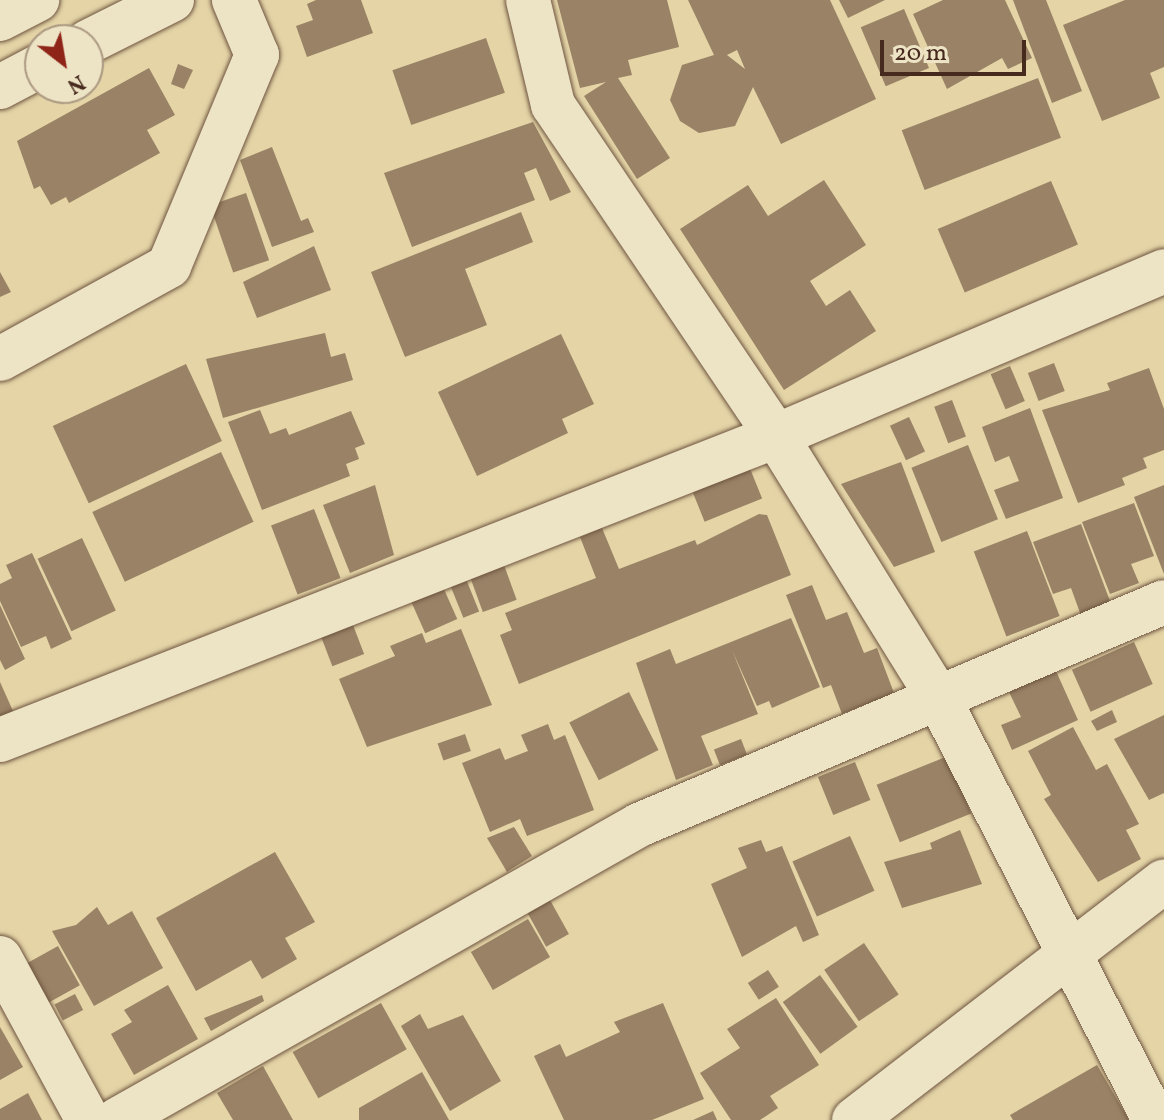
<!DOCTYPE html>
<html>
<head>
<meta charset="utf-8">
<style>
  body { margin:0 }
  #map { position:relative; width:1164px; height:1120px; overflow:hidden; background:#e4d4a6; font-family:Vollkorn,serif }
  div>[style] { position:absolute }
  .building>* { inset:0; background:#998265; transform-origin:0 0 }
  .roads { filter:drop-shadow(0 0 2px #6e5440) drop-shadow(0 0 2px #6e5440) }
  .minor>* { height:44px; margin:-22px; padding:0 22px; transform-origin:22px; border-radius:22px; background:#ede3c5 }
  .tertiary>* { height:44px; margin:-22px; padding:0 22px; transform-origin:22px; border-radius:22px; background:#ede3c5 }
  span { translate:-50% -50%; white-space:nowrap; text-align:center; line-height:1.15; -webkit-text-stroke:8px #ede3c5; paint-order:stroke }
  .north { position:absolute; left:24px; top:24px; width:80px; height:80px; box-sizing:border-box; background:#ede3c5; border:2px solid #ab9982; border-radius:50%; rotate:149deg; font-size:22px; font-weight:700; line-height:32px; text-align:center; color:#472a1e }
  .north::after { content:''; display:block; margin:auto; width:28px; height:36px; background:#8f2418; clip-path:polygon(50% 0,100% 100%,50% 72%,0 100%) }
  .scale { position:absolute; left:880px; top:40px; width:146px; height:36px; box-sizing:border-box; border:4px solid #472a1e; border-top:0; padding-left:10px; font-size:24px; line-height:28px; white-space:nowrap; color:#472a1e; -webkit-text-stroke:6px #ede3c5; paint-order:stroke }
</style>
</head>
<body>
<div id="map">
  <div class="building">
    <div style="clip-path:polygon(316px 0,361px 0,373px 33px,307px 57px,296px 26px,313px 20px,307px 4px)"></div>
    <div style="clip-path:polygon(557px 0,667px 0,679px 47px,628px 60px,632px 75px,618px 78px,670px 158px,637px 179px,584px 96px,606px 82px,580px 88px)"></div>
    <div style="clip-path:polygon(evenodd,688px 0,830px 0,876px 99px,781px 144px,753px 87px,735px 126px,699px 133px,680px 121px,670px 100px,682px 65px,714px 55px,688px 0,737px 50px,745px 69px,727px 55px,737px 50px)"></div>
    <div style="clip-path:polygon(839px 0,885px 0,848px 18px)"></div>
    <div style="clip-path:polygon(943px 0,1005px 0,1032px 58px,1008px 69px,1002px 58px,947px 89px,913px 14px)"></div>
    <div style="clip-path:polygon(1013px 0,1046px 0,1082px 91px,1052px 103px)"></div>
    <div style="clip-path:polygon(1125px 0,1164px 0,1164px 67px,1150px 73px,1160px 98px,1102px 121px,1063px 25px)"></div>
    <div style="left:904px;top:9px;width:64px;height:47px;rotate:67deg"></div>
    <div style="left:486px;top:38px;width:58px;height:99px;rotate:71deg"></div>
    <div style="clip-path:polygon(178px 64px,193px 70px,184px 89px,171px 84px)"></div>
    <div style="clip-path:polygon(149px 68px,175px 115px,147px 130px,160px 153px,69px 203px,66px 197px,51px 205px,40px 186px,34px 189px,17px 141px)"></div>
    <div style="left:1038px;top:78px;width:64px;height:146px;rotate:69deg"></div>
    <div style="clip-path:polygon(533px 122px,571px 192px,550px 201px,536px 168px,524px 173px,535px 200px,412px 247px,384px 173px)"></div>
    <div style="clip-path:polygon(272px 147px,301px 221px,308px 218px,314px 232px,272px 247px,240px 160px)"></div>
    <div style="clip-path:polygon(824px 180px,866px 245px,810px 281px,826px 306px,850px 290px,876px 331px,784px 390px,680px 229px,748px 185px,768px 216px)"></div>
    <div style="left:1051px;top:181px;width:69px;height:123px;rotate:67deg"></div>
    <div style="left:246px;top:193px;width:71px;height:38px;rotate:71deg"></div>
    <div style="clip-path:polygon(521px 212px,533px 242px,465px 269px,487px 325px,405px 357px,371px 272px)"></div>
    <div style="clip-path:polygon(314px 246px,331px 290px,257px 318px,243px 282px)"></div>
    <div style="clip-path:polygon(0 272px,11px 292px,0 297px)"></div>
    <div style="clip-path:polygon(325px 333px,331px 357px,345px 353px,353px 380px,223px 418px,206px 359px)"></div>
    <div style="clip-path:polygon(561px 334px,594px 404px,562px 419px,568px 433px,477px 476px,438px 392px)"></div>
    <div style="left:1054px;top:363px;width:30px;height:28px;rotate:69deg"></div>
    <div style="left:186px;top:364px;width:85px;height:147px;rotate:65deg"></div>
    <div style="left:1010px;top:366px;width:38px;height:21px;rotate:67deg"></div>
    <div style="clip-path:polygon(1149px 368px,1164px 409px,1164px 450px,1143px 458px,1147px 468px,1122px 478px,1125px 485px,1078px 503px,1042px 410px,1110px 390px,1107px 383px)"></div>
    <div style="left:952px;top:400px;width:39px;height:19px;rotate:69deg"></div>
    <div style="clip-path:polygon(1030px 408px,1063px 498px,1006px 519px,994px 490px,1019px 481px,1009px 456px,995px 462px,982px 427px)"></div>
    <div style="clip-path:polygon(260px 410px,270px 434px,286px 428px,289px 435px,351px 411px,365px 444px,355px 448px,359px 459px,346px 464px,350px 476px,262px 510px,228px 422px)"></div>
    <div style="left:909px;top:417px;width:38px;height:21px;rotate:65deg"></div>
    <div style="left:968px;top:445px;width:80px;height:61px;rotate:68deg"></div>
    <div style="left:221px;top:452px;width:77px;height:142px;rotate:65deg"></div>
    <div style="clip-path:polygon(901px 462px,935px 552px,894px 567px,841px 484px)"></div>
    <div style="left:749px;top:466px;width:35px;height:62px;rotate:68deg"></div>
    <div style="clip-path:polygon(375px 485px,394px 555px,350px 573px,323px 505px)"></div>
    <div style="clip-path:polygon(1164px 485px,1164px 574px,1134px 497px)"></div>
    <div style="clip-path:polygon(1134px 503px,1154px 556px,1131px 564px,1139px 583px,1110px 594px,1082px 522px)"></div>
    <div style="left:314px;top:509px;width:74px;height:46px;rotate:69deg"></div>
    <div style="clip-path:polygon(759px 514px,767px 515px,791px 575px,519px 684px,500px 635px,512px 630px,505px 613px,596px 578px,580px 537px,602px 528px,619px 569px,695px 540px,697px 545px)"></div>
    <div style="clip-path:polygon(1081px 524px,1113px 609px,1083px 621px,1071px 588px,1053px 594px,1033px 542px)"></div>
    <div style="left:1027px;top:531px;width:91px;height:57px;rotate:69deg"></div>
    <div style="left:82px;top:538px;width:80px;height:49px;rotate:65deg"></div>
    <div style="clip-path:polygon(32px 553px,72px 639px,51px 649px,46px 636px,21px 647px,0 601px,0 584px,12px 578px,6px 565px)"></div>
    <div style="left:504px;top:565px;width:37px;height:36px;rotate:70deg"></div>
    <div style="left:466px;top:579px;width:35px;height:17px;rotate:68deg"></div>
    <div style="clip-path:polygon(812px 585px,826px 620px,847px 612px,864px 653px,877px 648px,894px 693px,842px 714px,831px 685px,823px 688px,786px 595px)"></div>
    <div style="left:443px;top:587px;width:35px;height:35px;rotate:66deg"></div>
    <div style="clip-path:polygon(0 605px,25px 659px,5px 670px,0 660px)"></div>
    <div style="clip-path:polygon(791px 618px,820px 687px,772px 708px,769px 701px,757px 706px,732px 650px,758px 714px,701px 736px,713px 765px,676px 780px,636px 663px,670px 649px,676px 664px)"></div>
    <div style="left:353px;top:625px;width:31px;height:34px;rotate:69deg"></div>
    <div style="clip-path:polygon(461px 629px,492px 705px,367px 747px,339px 679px,395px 656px,390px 646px,422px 633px,426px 643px)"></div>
    <div style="left:1134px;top:642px;width:46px;height:68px;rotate:66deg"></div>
    <div style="clip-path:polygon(1056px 671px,1078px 720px,1012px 750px,1001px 725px,1021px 717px,1009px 692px)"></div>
    <div style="clip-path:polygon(0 682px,13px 711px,0 717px)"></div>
    <div style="left:629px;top:692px;width:65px;height:67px;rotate:63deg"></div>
    <div style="clip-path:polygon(1112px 710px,1117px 722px,1097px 731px,1091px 721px)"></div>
    <div style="clip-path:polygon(1164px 715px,1164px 793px,1149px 800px,1114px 739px)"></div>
    <div style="clip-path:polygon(548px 724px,554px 740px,565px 735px,594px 810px,527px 836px,520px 819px,490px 832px,462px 763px,500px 748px,505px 760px,528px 751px,521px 735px)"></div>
    <div style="clip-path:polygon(1073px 727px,1096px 770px,1107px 764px,1139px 824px,1126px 830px,1141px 859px,1098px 882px,1044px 799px,1051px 795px,1028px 751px)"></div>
    <div style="left:465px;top:734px;width:18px;height:29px;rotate:71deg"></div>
    <div style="left:741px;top:739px;width:17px;height:29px;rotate:69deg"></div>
    <div style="left:948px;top:756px;width:62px;height:77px;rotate:68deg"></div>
    <div style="left:855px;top:762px;width:41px;height:40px;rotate:68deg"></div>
    <div style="clip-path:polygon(514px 827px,532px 856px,507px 872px,487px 838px)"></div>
    <div style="clip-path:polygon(960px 830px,982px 884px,902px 908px,884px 862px,932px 849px,930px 843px)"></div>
    <div style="left:850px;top:836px;width:60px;height:63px;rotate:66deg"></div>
    <div style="clip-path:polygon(761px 840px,766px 852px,782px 846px,819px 935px,803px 942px,796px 926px,742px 957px,711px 884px,747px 868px,738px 848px)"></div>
    <div style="clip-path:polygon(275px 852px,315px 922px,285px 938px,297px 959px,262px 979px,251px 960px,196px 991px,156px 918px)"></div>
    <div style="left:550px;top:900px;width:39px;height:26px;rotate:61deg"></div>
    <div style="clip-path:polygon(97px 907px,108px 925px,132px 911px,163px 968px,94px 1006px,52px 931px,76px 925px)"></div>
    <div style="left:528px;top:919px;width:44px;height:66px;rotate:60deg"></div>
    <div style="left:864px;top:943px;width:62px;height:48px;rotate:56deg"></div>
    <div style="left:58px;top:946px;width:45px;height:37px;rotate:61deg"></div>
    <div style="left:768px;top:970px;width:20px;height:24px;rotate:57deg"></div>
    <div style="left:820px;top:975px;width:64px;height:46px;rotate:54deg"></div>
    <div style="clip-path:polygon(168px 985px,198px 1039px,134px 1075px,111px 1034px,132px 1022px,124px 1010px)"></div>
    <div style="left:75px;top:994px;width:18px;height:23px;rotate:63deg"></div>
    <div style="clip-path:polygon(262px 995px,264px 1001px,211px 1031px,204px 1018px)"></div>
    <div style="clip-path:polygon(776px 998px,819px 1065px,770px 1096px,778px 1108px,760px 1120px,731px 1120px,700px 1073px,740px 1048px,727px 1029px)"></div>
    <div style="left:381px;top:1003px;width:53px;height:101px;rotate:61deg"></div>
    <div style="clip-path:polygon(663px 1003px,704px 1099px,652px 1120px,564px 1120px,534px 1056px,560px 1044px,566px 1057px,620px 1032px,614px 1022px)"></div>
    <div style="clip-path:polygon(420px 1014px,428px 1029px,463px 1015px,501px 1081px,450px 1111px,401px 1026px)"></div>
    <div style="clip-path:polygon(0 1027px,23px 1067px,0 1080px)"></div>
    <div style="clip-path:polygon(1097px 1065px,1129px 1120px,1013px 1120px,1010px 1115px)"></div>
    <div style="clip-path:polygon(263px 1066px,293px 1120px,233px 1120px,217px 1093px)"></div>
    <div style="clip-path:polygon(422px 1072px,449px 1120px,359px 1120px,359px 1108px)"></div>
    <div style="clip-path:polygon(28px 1093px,42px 1120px,0 1120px,0 1109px)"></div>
    <div style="clip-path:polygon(713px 1111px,717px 1120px,693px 1120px)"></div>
  </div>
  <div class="roads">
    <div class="minor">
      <div style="left:528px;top:0;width:108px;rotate:76.6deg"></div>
      <div style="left:553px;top:105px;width:399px;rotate:56deg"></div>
      <div style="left:776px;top:436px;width:307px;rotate:58.2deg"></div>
      <div style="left:938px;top:697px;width:475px;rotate:62.9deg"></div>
      <div style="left:0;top:359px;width:193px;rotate:-28.8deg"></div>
      <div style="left:169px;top:266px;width:229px;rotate:-67.4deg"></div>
      <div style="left:257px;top:55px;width:60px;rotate:-112.7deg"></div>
      <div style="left:0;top:740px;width:833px;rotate:-21.39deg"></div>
      <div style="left:776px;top:436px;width:422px;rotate:-23deg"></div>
      <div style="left:0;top:958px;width:184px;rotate:61.5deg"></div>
      <div style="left:117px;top:1120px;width:600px;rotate:-29.47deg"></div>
      <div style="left:639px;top:825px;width:570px;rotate:-23.01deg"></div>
      <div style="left:854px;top:1120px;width:391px;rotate:-37.6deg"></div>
    </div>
    <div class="tertiary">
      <div style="left:0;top:19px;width:42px;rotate:-27.2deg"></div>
      <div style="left:88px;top:42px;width:94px;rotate:-26.6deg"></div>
      <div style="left:0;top:87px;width:45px;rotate:-27.7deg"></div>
    </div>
  </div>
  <div class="north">N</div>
  <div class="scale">20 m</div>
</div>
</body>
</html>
